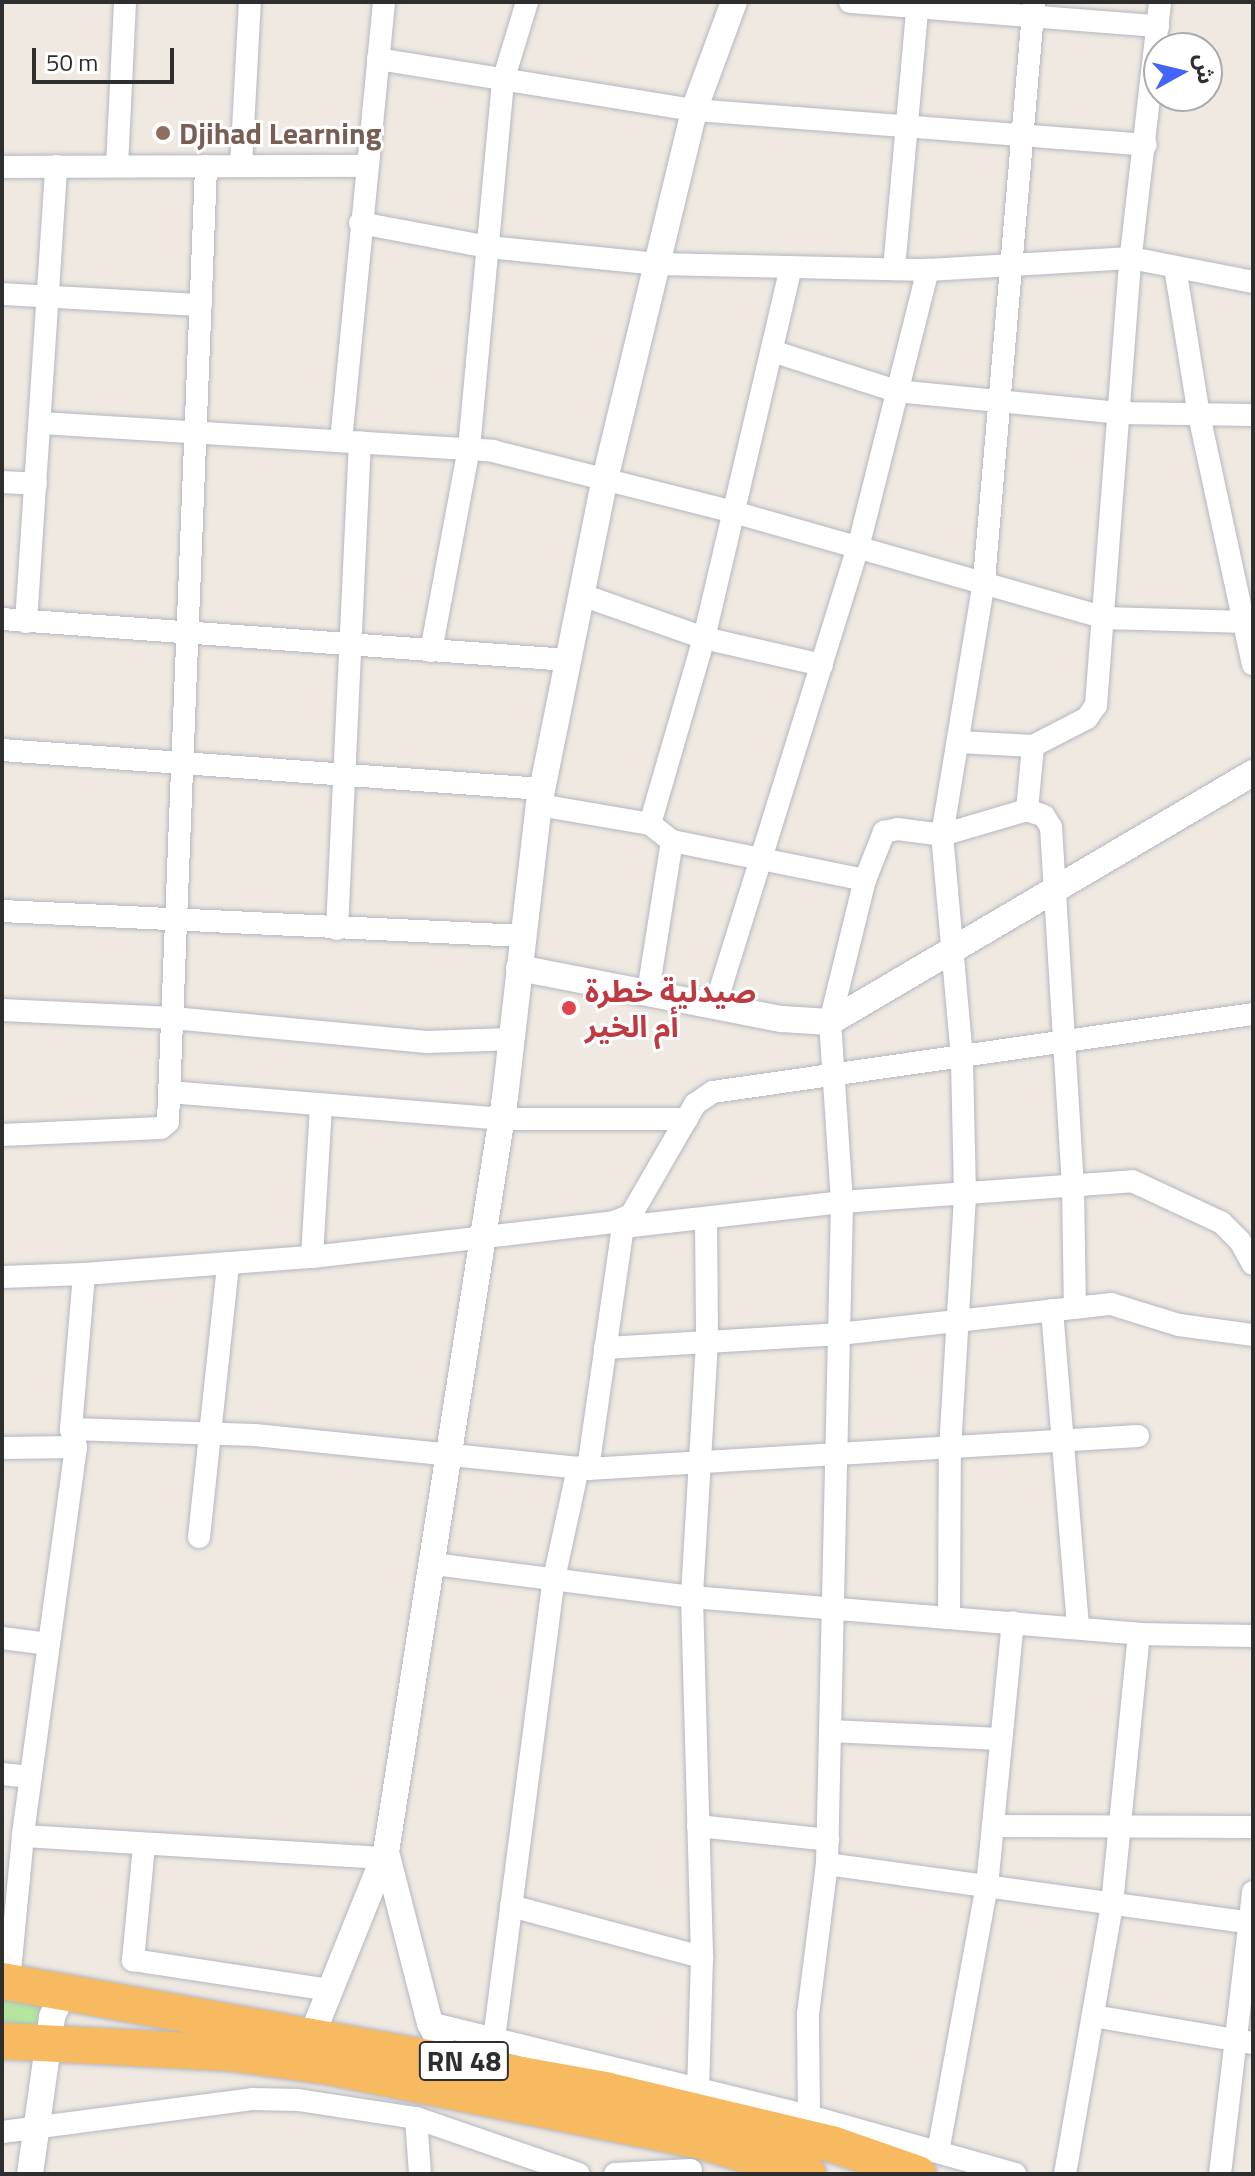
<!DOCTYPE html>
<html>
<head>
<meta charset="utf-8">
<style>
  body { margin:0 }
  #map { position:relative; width:1255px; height:2176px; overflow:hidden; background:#efe9e1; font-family:"Titillium Web","Noto Sans Arabic",sans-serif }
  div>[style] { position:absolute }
  .green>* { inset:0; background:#b6e59e }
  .roads { filter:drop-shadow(0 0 2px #b4b7c1) drop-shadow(0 0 2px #b4b7c1) }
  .minor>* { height:22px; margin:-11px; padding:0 11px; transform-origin:11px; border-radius:11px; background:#fff }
  .tertiary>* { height:26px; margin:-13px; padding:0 13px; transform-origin:13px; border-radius:13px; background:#fff }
  .trunk>* { height:36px; margin:-18px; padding:0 18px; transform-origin:18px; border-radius:18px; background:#f8ba60 }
  .dots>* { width:22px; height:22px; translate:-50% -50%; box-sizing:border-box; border:4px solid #fff; border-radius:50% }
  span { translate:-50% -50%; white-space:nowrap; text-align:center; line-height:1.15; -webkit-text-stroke:6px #fff; paint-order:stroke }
  .shield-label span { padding:2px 6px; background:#fff; border:2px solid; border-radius:6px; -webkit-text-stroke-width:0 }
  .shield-label { font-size:28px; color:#2e2e2e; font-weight:700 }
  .education-label { font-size:30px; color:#785e54; font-weight:700 }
  .left { translate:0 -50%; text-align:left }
  .health-label { font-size:30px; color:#be3a42; font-weight:700 }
  .frame { position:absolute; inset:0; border:4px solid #2e2e2e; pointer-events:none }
  .north { position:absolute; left:1143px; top:32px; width:80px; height:80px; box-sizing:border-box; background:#fff; border:2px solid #ababab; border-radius:50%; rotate:82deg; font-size:22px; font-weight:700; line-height:32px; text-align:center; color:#2e2e2e }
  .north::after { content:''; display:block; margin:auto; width:28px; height:36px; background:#4264fb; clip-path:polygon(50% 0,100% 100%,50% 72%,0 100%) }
  .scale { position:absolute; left:32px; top:48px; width:142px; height:36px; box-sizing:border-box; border:4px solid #2e2e2e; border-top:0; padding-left:10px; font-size:24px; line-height:28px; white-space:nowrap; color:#2e2e2e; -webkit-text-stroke:6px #fff; paint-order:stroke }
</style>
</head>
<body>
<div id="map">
  <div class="green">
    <div style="clip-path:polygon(2px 1989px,44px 1996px,43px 2025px,2px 2025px)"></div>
  </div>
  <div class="roads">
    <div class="minor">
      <div style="left:850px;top:2px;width:309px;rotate:4.5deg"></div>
      <div style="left:378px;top:59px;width:320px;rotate:9.2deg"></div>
      <div style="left:694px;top:110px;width:453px;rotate:4.4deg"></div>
      <div style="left:117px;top:166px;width:164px;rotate:-87.2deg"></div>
      <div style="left:241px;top:166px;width:164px;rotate:-86.9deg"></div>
      <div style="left:2px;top:167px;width:364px;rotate:-0.2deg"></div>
      <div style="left:360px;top:223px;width:130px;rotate:10.6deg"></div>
      <div style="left:488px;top:247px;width:171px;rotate:5.7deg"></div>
      <div style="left:658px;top:264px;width:270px;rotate:1.3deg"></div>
      <div style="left:928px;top:270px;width:203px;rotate:-3.4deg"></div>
      <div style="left:1131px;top:258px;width:124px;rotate:11.1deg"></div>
      <div style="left:1175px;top:267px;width:150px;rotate:80.8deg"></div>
      <div style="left:1199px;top:415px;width:255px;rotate:77.8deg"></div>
      <div style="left:894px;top:269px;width:268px;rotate:-84.9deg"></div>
      <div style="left:2px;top:294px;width:199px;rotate:3.2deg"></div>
      <div style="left:772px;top:351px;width:130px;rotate:17.9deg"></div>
      <div style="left:896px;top:391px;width:224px;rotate:5.6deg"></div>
      <div style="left:1119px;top:413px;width:134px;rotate:0.9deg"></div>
      <div style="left:40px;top:423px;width:454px;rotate:3.5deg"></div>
      <div style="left:493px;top:451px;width:244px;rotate:14.2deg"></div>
      <div style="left:730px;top:511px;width:391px;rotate:15.9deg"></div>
      <div style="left:1106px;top:618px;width:139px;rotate:1.6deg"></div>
      <div style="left:341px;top:441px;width:441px;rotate:-84.4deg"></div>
      <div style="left:2px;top:482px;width:34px;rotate:3deg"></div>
      <div style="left:582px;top:595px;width:129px;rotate:19.4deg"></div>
      <div style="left:704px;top:638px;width:121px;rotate:12.9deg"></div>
      <div style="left:2px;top:619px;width:568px;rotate:4.14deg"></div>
      <div style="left:26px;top:622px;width:457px;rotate:-86.2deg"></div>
      <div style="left:431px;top:651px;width:207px;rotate:-79.4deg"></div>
      <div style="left:469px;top:448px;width:369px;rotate:-84.7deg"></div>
      <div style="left:503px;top:81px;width:83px;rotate:-73.1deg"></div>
      <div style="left:959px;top:742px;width:74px;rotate:3.1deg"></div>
      <div style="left:2px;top:750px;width:541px;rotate:4.13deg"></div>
      <div style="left:539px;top:805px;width:113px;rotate:9.7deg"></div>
      <div style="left:650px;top:824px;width:194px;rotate:-73.8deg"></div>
      <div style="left:704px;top:638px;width:380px;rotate:-76.8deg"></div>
      <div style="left:1027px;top:810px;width:64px;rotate:-84.6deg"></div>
      <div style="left:1033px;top:746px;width:61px;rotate:-27.4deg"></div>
      <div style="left:1087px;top:718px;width:16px;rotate:-55deg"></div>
      <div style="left:1096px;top:705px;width:452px;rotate:-85.6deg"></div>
      <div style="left:1131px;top:254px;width:254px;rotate:-83.4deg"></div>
      <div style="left:650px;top:824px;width:28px;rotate:38deg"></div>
      <div style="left:672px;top:841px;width:197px;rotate:11.4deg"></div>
      <div style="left:2px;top:911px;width:522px;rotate:2.75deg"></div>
      <div style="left:337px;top:929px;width:487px;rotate:-87.3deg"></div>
      <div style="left:648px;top:992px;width:153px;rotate:-81deg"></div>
      <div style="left:716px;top:1003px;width:477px;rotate:-72.7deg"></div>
      <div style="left:858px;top:548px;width:287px;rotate:-75.9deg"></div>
      <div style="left:2px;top:1010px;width:171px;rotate:2.7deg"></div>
      <div style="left:173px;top:1018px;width:255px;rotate:5.4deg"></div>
      <div style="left:427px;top:1042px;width:84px;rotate:-2deg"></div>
      <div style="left:169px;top:1092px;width:333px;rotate:4.6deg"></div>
      <div style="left:501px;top:1119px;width:186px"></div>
      <div style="left:2px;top:1135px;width:159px;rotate:-2.5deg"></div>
      <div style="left:161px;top:1128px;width:9px;rotate:-41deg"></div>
      <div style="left:168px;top:1122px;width:957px;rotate:-87.72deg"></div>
      <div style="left:706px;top:1218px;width:124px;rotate:89.5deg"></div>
      <div style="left:707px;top:1342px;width:255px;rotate:93.4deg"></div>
      <div style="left:692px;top:1597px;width:360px;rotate:88.4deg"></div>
      <div style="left:702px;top:1957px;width:131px;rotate:91.7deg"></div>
      <div style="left:698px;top:2088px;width:28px;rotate:67deg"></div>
      <div style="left:623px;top:1227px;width:220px;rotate:-6.5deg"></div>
      <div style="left:842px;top:1202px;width:291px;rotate:-4.1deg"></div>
      <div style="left:1132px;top:1181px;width:99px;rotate:25deg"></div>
      <div style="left:1222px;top:1223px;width:25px;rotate:45deg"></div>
      <div style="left:1240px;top:1241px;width:26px;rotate:61deg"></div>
      <div style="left:312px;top:1257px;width:153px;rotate:-86.6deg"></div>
      <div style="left:84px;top:1274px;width:229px;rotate:-4.3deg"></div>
      <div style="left:312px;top:1257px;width:304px;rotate:-6.6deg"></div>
      <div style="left:614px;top:1222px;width:18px;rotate:-22deg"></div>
      <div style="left:631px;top:1215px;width:128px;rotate:-60deg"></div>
      <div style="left:695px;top:1104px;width:22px;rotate:-34deg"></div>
      <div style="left:713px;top:1092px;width:546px;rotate:-8.22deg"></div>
      <div style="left:2px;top:1277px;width:82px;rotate:-2.1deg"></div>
      <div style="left:84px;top:1274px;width:156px;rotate:94.8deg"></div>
      <div style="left:71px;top:1429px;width:19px;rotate:74deg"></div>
      <div style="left:76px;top:1447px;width:393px;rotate:97.8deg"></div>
      <div style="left:23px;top:1836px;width:147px;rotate:95.5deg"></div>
      <div style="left:1052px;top:1310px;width:319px;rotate:85.3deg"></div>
      <div style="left:605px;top:1348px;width:234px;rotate:-3.4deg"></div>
      <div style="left:839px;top:1334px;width:274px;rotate:-6.3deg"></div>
      <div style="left:1111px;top:1304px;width:71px;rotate:17.2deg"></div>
      <div style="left:1179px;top:1325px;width:75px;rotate:7.7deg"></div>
      <div style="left:71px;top:1429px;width:184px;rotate:1.9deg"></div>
      <div style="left:255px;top:1435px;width:335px;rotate:5.8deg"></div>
      <div style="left:588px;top:1469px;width:551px;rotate:-3.43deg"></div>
      <div style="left:2px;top:1448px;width:74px;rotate:-0.8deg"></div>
      <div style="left:588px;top:1469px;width:253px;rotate:-81.8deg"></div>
      <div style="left:199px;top:1537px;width:275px;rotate:-83.9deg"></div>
      <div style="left:434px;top:1564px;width:260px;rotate:7.3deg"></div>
      <div style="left:692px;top:1597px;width:449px;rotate:4.7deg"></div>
      <div style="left:1139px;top:1634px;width:114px;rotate:1deg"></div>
      <div style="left:949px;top:1616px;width:167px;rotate:-89.7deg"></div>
      <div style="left:950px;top:1449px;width:255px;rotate:-86.6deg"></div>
      <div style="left:965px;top:1194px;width:136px;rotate:-91.3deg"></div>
      <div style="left:962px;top:1058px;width:224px;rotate:-95.1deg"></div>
      <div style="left:942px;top:835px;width:258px;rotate:-80.6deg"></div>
      <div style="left:984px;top:580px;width:580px;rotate:-85.06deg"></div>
      <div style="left:2px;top:1638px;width:47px;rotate:7.3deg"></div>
      <div style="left:831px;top:1731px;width:168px;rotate:2.7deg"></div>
      <div style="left:2px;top:1774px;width:29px;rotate:6deg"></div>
      <div style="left:698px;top:1826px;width:131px;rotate:6.1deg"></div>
      <div style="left:993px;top:1826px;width:260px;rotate:0.2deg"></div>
      <div style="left:23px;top:1836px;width:362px;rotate:3.5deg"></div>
      <div style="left:144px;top:1846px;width:115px;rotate:95.5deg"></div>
      <div style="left:133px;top:1960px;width:197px;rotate:8.7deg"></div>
      <div style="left:827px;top:1864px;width:430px;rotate:7.9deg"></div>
      <div style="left:511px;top:1906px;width:198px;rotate:15deg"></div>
      <div style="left:1093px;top:2016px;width:162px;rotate:9.6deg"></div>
      <div style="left:430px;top:2023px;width:390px;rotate:13.8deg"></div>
      <div style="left:809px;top:2116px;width:214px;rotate:15.7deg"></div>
      <div style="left:494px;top:2039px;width:460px;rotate:-82.6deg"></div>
      <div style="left:553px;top:1583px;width:118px;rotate:-77.7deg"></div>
      <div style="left:809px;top:2116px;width:102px;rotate:-90.6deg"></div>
      <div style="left:808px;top:2014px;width:151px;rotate:-82.8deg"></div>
      <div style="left:827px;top:1864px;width:662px;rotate:-88.7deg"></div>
      <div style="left:842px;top:1202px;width:180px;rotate:-93.8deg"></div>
      <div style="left:830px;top:1022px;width:146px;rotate:-76.2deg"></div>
      <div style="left:865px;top:880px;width:52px;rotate:-68.4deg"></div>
      <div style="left:884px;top:832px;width:14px;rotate:-12deg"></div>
      <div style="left:898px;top:829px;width:44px;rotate:7.8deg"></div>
      <div style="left:942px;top:835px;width:89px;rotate:-16.4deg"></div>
      <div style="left:1027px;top:810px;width:18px;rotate:19deg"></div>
      <div style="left:1044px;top:816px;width:13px;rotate:58deg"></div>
      <div style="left:1051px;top:827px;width:360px;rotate:86.5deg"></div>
      <div style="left:1073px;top:1186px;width:122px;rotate:89.1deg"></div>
      <div style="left:416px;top:2118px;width:56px;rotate:85.9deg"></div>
      <div style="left:2px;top:2132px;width:252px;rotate:-7.5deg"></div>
      <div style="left:252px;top:2099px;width:46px;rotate:1.2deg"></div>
      <div style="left:298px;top:2100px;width:119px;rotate:8.7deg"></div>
      <div style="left:416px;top:2118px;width:172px;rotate:19deg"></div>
      <div style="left:938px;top:2152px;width:270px;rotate:-79.6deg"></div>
      <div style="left:987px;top:1886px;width:265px;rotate:-84.4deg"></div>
      <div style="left:615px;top:2174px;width:76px;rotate:-3deg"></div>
      <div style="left:1065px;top:2174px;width:274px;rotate:-80.1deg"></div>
      <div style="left:1112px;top:1904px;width:271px;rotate:-84.3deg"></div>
      <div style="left:1220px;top:2174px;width:284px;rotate:-83.3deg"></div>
    </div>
    <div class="tertiary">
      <div style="left:519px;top:968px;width:268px;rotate:11deg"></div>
      <div style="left:782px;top:1019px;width:48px;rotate:3.6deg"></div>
      <div style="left:830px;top:1022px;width:491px;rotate:-30.5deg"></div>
      <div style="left:386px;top:1852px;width:177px;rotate:75.6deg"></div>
      <div style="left:430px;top:2023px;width:39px;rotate:63deg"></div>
      <div style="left:448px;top:2058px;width:16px;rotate:83deg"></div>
      <div style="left:312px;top:2035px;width:197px;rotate:-68deg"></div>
      <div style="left:386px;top:1852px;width:764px;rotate:-81.04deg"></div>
      <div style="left:505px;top:1097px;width:294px;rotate:-83.4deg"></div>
      <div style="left:539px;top:805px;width:333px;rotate:-78.6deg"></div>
      <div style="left:605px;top:479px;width:380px;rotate:-76.4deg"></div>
      <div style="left:694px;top:110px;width:115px;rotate:-69.7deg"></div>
      <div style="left:30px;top:2174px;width:159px;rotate:-82deg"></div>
      <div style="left:52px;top:2017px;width:28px;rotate:-67deg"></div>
    </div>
    <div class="trunk">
      <div style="left:2px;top:1981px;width:613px;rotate:10.25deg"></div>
      <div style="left:605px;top:2090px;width:233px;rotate:13.4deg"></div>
      <div style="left:832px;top:2144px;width:91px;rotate:19.2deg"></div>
      <div style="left:2px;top:2041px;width:228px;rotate:3deg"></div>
      <div style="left:230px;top:2053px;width:102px;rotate:7.9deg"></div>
      <div style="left:331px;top:2067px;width:378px;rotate:11.3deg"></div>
      <div style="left:702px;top:2141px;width:111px;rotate:17.3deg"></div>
    </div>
  </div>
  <div class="dots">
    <div style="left:163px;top:133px;background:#8d6e63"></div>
    <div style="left:569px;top:1008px;background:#e0444e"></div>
  </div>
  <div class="shield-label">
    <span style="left:464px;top:2061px">RN 48</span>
  </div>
  <div class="education-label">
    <span class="left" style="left:179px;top:133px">Djihad Learning</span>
  </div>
  <div class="health-label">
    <span class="left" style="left:585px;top:1008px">صيدلية خطرة<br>أم الخير</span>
  </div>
  <div class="frame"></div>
  <div class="north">ش</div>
  <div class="scale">50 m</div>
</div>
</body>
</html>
